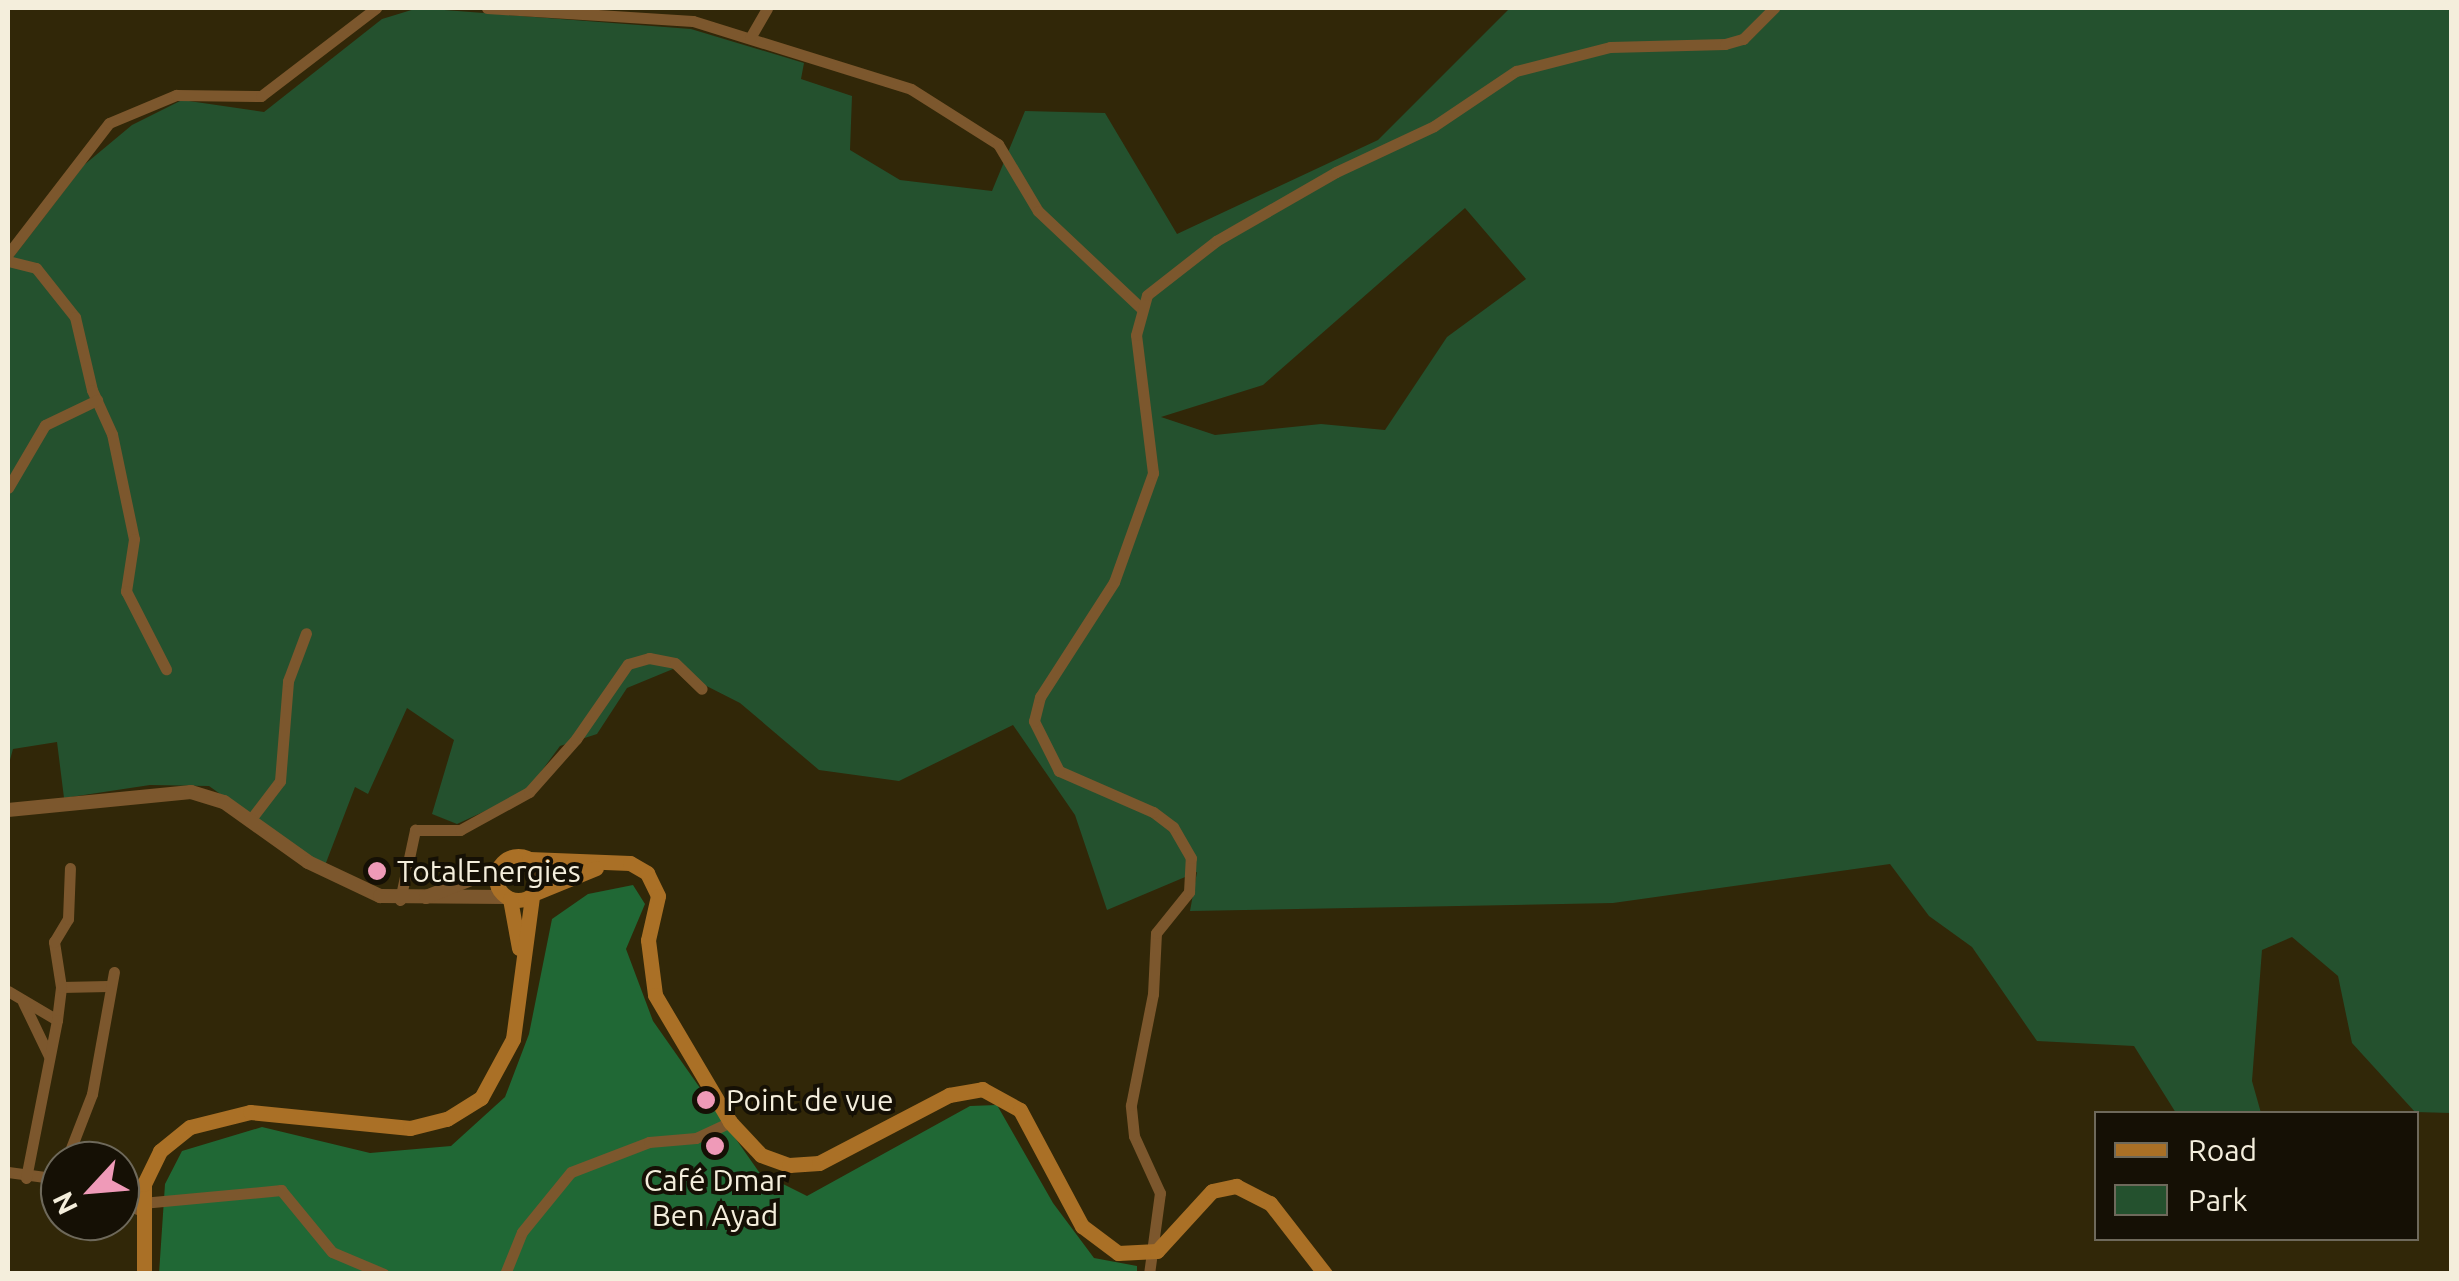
<!DOCTYPE html>
<html>
<head>
<meta charset="utf-8">
<style>
  body { margin:0 }
  #map { position:relative; width:2459px; height:1281px; overflow:hidden; background:#312708; font-family:Ubuntu,sans-serif }
  div>[style] { position:absolute }
  .green>* { inset:0; background:#24512e }
  .forest>* { inset:0; background:#206835 }
  .minor>* { height:11px; margin:-5.5px; padding:0 5.5px; transform-origin:5.5px; border-radius:5.5px; background:#7c572d }
  .tertiary>* { height:14px; margin:-7px; padding:0 7px; transform-origin:7px; border-radius:7px; background:#7c572d }
  .secondary>* { height:15px; margin:-7.5px; padding:0 7.5px; transform-origin:7.5px; border-radius:7.5px; background:#aa7026 }
  .secondary>.ring { margin:-7.5px; padding:0; box-sizing:content-box; background:none; border:15px solid #aa7026; border-radius:50% }
  .dots>* { width:28px; height:28px; translate:-50% -50%; box-sizing:border-box; border:5px solid #151005; border-radius:50% }
  span { translate:-50% -50%; white-space:nowrap; text-align:center; line-height:1.15; -webkit-text-stroke:8px #151005; paint-order:stroke }
  .poi-label { font-size:30px; color:#f4eedc }
  .left { translate:0 -50%; text-align:left }
  .frame { position:absolute; inset:0; border:10px solid #f4eedc; pointer-events:none }
  .legend { position:absolute; left:2094px; top:1111px; width:325px; height:130px; box-sizing:border-box; background:#151005; border:2px solid #6e695b; margin:0; padding:12px 18px; list-style:none; font-size:30px; color:#f4eedc }
  .legend li { display:flex; align-items:center; gap:20px; height:50px }
  .legend b { width:50px; border:2px solid #6e695b }
  .north { position:absolute; left:40px; top:1141px; width:100px; height:100px; box-sizing:border-box; background:#151005; border:2px solid #6e695b; border-radius:50%; rotate:244deg; font-size:28px; font-weight:700; line-height:40px; text-align:center; color:#f4eedc }
  .north::after { content:''; display:block; margin:auto; width:35px; height:45px; background:#ef9ab8; clip-path:polygon(50% 0,100% 100%,50% 72%,0 100%) }
</style>
</head>
<body>
<div id="map">
  <div class="green">
    <div style="clip-path:polygon(evenodd,418px 8px,691px 29px,804px 63px,801px 79px,852px 96px,850px 150px,900px 180px,992px 191px,1025px 111px,1105px 113px,1177px 234px,1378px 140px,1510px 8px,2451px 8px,2451px 1113px,2415px 1112px,2352px 1043px,2338px 976px,2292px 937px,2262px 950px,2252px 1081px,2261px 1113px,2176px 1113px,2134px 1046px,2037px 1041px,1972px 947px,1929px 916px,1890px 864px,1613px 903px,1190px 911px,1197px 872px,1107px 910px,1075px 815px,1013px 725px,899px 781px,819px 770px,740px 703px,673px 669px,627px 688px,597px 734px,560px 746px,526px 792px,457px 824px,432px 814px,454px 740px,407px 708px,368px 794px,355px 787px,324px 868px,209px 786px,150px 785px,64px 798px,57px 742px,13px 749px,8px 767px,8px 264px,84px 165px,132px 125px,182px 100px,264px 112px,382px 19px,418px 8px,1465px 208px,1526px 279px,1447px 337px,1385px 430px,1321px 424px,1215px 435px,1161px 417px,1263px 385px,1465px 208px)"></div>
  </div>
  <div class="forest">
    <div style="clip-path:polygon(633px 885px,645px 904px,626px 949px,653px 1021px,759px 1172px,807px 1196px,970px 1106px,997px 1105px,1053px 1203px,1094px 1258px,1137px 1266px,1137px 1273px,159px 1274px,165px 1184px,182px 1151px,262px 1127px,370px 1153px,451px 1146px,505px 1097px,529px 1034px,552px 919px,588px 894px)"></div>
  </div>
  <div class="minor">
    <div style="left:487px;top:8px;width:206px;rotate:3.6deg"></div>
    <div style="left:693px;top:21px;width:228px;rotate:17.3deg"></div>
    <div style="left:911px;top:89px;width:103px;rotate:32.3deg"></div>
    <div style="left:998px;top:144px;width:78px;rotate:59.2deg"></div>
    <div style="left:1038px;top:211px;width:141px;rotate:43.3deg"></div>
    <div style="left:750px;top:38px;width:34px;rotate:-60deg"></div>
    <div style="left:8px;top:254px;width:165px;rotate:-52.4deg"></div>
    <div style="left:109px;top:123px;width:73px;rotate:-22.7deg"></div>
    <div style="left:176px;top:95px;width:85px;rotate:0.7deg"></div>
    <div style="left:261px;top:96px;width:145px;rotate:-37.4deg"></div>
    <div style="left:8px;top:261px;width:29px;rotate:14deg"></div>
    <div style="left:36px;top:268px;width:63px;rotate:51.5deg"></div>
    <div style="left:75px;top:317px;width:75px;rotate:76.9deg"></div>
    <div style="left:92px;top:390px;width:48px;rotate:65.6deg"></div>
    <div style="left:112px;top:434px;width:107px;rotate:78.2deg"></div>
    <div style="left:134px;top:539px;width:53px;rotate:98.7deg"></div>
    <div style="left:126px;top:591px;width:88px;rotate:62.9deg"></div>
    <div style="left:8px;top:488px;width:73px;rotate:-59.6deg"></div>
    <div style="left:45px;top:425px;width:58px;rotate:-25.7deg"></div>
    <div style="left:251px;top:819px;width:48px;rotate:-52.7deg"></div>
    <div style="left:280px;top:781px;width:100px;rotate:-85.4deg"></div>
    <div style="left:288px;top:681px;width:51px;rotate:-69.4deg"></div>
    <div style="left:400px;top:900px;width:72px;rotate:-77.9deg"></div>
    <div style="left:415px;top:830px;width:45px"></div>
    <div style="left:460px;top:830px;width:79px;rotate:-28.8deg"></div>
    <div style="left:529px;top:792px;width:71px;rotate:-48.4deg"></div>
    <div style="left:576px;top:739px;width:91px;rotate:-55.3deg"></div>
    <div style="left:628px;top:664px;width:22px;rotate:-16deg"></div>
    <div style="left:649px;top:658px;width:26px;rotate:11deg"></div>
    <div style="left:675px;top:663px;width:37px;rotate:44deg"></div>
    <div style="left:61px;top:987px;width:47px;rotate:-1.2deg"></div>
    <div style="left:8px;top:991px;width:57px;rotate:30.6deg"></div>
    <div style="left:57px;top:1020px;width:33px;rotate:-83deg"></div>
    <div style="left:61px;top:987px;width:46px;rotate:-98.8deg"></div>
    <div style="left:54px;top:942px;width:27px;rotate:-59deg"></div>
    <div style="left:68px;top:919px;width:51px;rotate:-87.8deg"></div>
    <div style="left:23px;top:1002px;width:60px;rotate:64.3deg"></div>
    <div style="left:66px;top:1161px;width:72px;rotate:-68.8deg"></div>
    <div style="left:92px;top:1094px;width:124px;rotate:-79.8deg"></div>
    <div style="left:8px;top:1172px;width:52px;rotate:7.7deg"></div>
    <div style="left:26px;top:1178px;width:161px;rotate:-78.9deg"></div>
    <div style="left:120px;top:1202px;width:24px;rotate:22deg"></div>
    <div style="left:142px;top:1203px;width:140px;rotate:-5.3deg"></div>
    <div style="left:281px;top:1190px;width:80px;rotate:50.6deg"></div>
    <div style="left:332px;top:1252px;width:56px;rotate:22.9deg"></div>
    <div style="left:505px;top:1274px;width:45px;rotate:-68deg"></div>
    <div style="left:522px;top:1232px;width:77px;rotate:-50.8deg"></div>
    <div style="left:571px;top:1172px;width:84px;rotate:-21deg"></div>
    <div style="left:649px;top:1142px;width:47px;rotate:-4.9deg"></div>
    <div style="left:696px;top:1138px;width:38px;rotate:-25deg"></div>
    <div style="left:1149px;top:1274px;width:82px;rotate:-82.3deg"></div>
    <div style="left:1160px;top:1193px;width:63px;rotate:-114.5deg"></div>
    <div style="left:1134px;top:1136px;width:31px;rotate:-96deg"></div>
    <div style="left:1131px;top:1105px;width:113px;rotate:-78.8deg"></div>
    <div style="left:1153px;top:994px;width:61px;rotate:-87.2deg"></div>
    <div style="left:1156px;top:933px;width:53px;rotate:-51.2deg"></div>
    <div style="left:1189px;top:892px;width:34px;rotate:-87deg"></div>
    <div style="left:1191px;top:858px;width:36px;rotate:-120deg"></div>
    <div style="left:1173px;top:827px;width:25px;rotate:-143deg"></div>
    <div style="left:1153px;top:812px;width:103px;rotate:-156.4deg"></div>
    <div style="left:1059px;top:771px;width:56px;rotate:-116.6deg"></div>
    <div style="left:1034px;top:721px;width:25px;rotate:-76deg"></div>
    <div style="left:1040px;top:697px;width:137px;rotate:-57.2deg"></div>
    <div style="left:1114px;top:582px;width:116px;rotate:-70.3deg"></div>
    <div style="left:1153px;top:473px;width:139px;rotate:-97deg"></div>
    <div style="left:1136px;top:335px;width:41px;rotate:-74.6deg"></div>
    <div style="left:1147px;top:295px;width:88px;rotate:-38deg"></div>
    <div style="left:1216px;top:241px;width:138px;rotate:-29.9deg"></div>
    <div style="left:1336px;top:172px;width:108px;rotate:-25.1deg"></div>
    <div style="left:1434px;top:126px;width:99px;rotate:-33.9deg"></div>
    <div style="left:1516px;top:71px;width:97px;rotate:-14.3deg"></div>
    <div style="left:1610px;top:47px;width:115px;rotate:-1.5deg"></div>
    <div style="left:1725px;top:44px;width:19px;rotate:-16deg"></div>
    <div style="left:1743px;top:39px;width:44px;rotate:-45deg"></div>
  </div>
  <div class="tertiary">
    <div style="left:8px;top:810px;width:184px;rotate:-5.6deg"></div>
    <div style="left:191px;top:792px;width:34px;rotate:17deg"></div>
    <div style="left:224px;top:802px;width:103px;rotate:35.5deg"></div>
    <div style="left:308px;top:862px;width:80px;rotate:25.3deg"></div>
    <div style="left:380px;top:896px;width:126px;rotate:0.5deg"></div>
    <div style="left:426px;top:897px;width:79px;rotate:-21.7deg"></div>
  </div>
  <div class="secondary">
    <div class="ring" style="left:496px;top:856px;width:29px;height:29px"></div>
    <div style="left:529px;top:859px;width:101px;rotate:2.3deg"></div>
    <div style="left:630px;top:863px;width:20px;rotate:30deg"></div>
    <div style="left:647px;top:873px;width:25px;rotate:64deg"></div>
    <div style="left:658px;top:896px;width:45px;rotate:102.8deg"></div>
    <div style="left:648px;top:940px;width:55px;rotate:82.7deg"></div>
    <div style="left:655px;top:995px;width:147px;rotate:59.4deg"></div>
    <div style="left:730px;top:1122px;width:45px;rotate:46.8deg"></div>
    <div style="left:761px;top:1155px;width:30px;rotate:20deg"></div>
    <div style="left:789px;top:1165px;width:30px;rotate:-4deg"></div>
    <div style="left:819px;top:1163px;width:147px;rotate:-27.6deg"></div>
    <div style="left:949px;top:1095px;width:34px;rotate:-10deg"></div>
    <div style="left:982px;top:1089px;width:43px;rotate:28.9deg"></div>
    <div style="left:1020px;top:1110px;width:132px;rotate:61.9deg"></div>
    <div style="left:1082px;top:1226px;width:45px;rotate:36.9deg"></div>
    <div style="left:1118px;top:1253px;width:39px;rotate:-3deg"></div>
    <div style="left:1157px;top:1251px;width:81px;rotate:-47.5deg"></div>
    <div style="left:1212px;top:1191px;width:25px;rotate:-12deg"></div>
    <div style="left:1236px;top:1186px;width:38px;rotate:27deg"></div>
    <div style="left:1270px;top:1203px;width:90px;rotate:52.2deg"></div>
    <div style="left:535px;top:893px;width:66px;rotate:-22.3deg"></div>
    <div style="left:510px;top:899px;width:50px;rotate:79.6deg"></div>
    <div style="left:144px;top:1274px;width:90px;rotate:-90deg"></div>
    <div style="left:144px;top:1184px;width:37px;rotate:-64deg"></div>
    <div style="left:160px;top:1151px;width:38px;rotate:-39deg"></div>
    <div style="left:190px;top:1127px;width:62px;rotate:-14deg"></div>
    <div style="left:250px;top:1112px;width:161px;rotate:5.7deg"></div>
    <div style="left:410px;top:1128px;width:38px;rotate:-14deg"></div>
    <div style="left:447px;top:1119px;width:40px;rotate:-32deg"></div>
    <div style="left:481px;top:1098px;width:67px;rotate:-61.5deg"></div>
    <div style="left:513px;top:1039px;width:144px;rotate:-82.4deg"></div>
  </div>
  <div class="dots">
    <div style="left:377px;top:871px;background:#ef9ab8"></div>
    <div style="left:706px;top:1100px;background:#ef9ab8"></div>
    <div style="left:715px;top:1146px;background:#ef9ab8"></div>
  </div>
  <div class="poi-label">
    <span class="left" style="left:397px;top:871px">TotalEnergies</span>
    <span class="left" style="left:726px;top:1100px">Point de vue</span>
    <span style="left:715px;top:1197px">Café Dmar<br>Ben Ayad</span>
  </div>
  <div class="frame"></div>
  <ul class="legend">
  <li><b style="height:12px;background:#aa7026"></b>Road</li>
  <li><b style="height:28px;background:#24512e"></b>Park</li>
  </ul>
  <div class="north">N</div>
</div>
</body>
</html>
